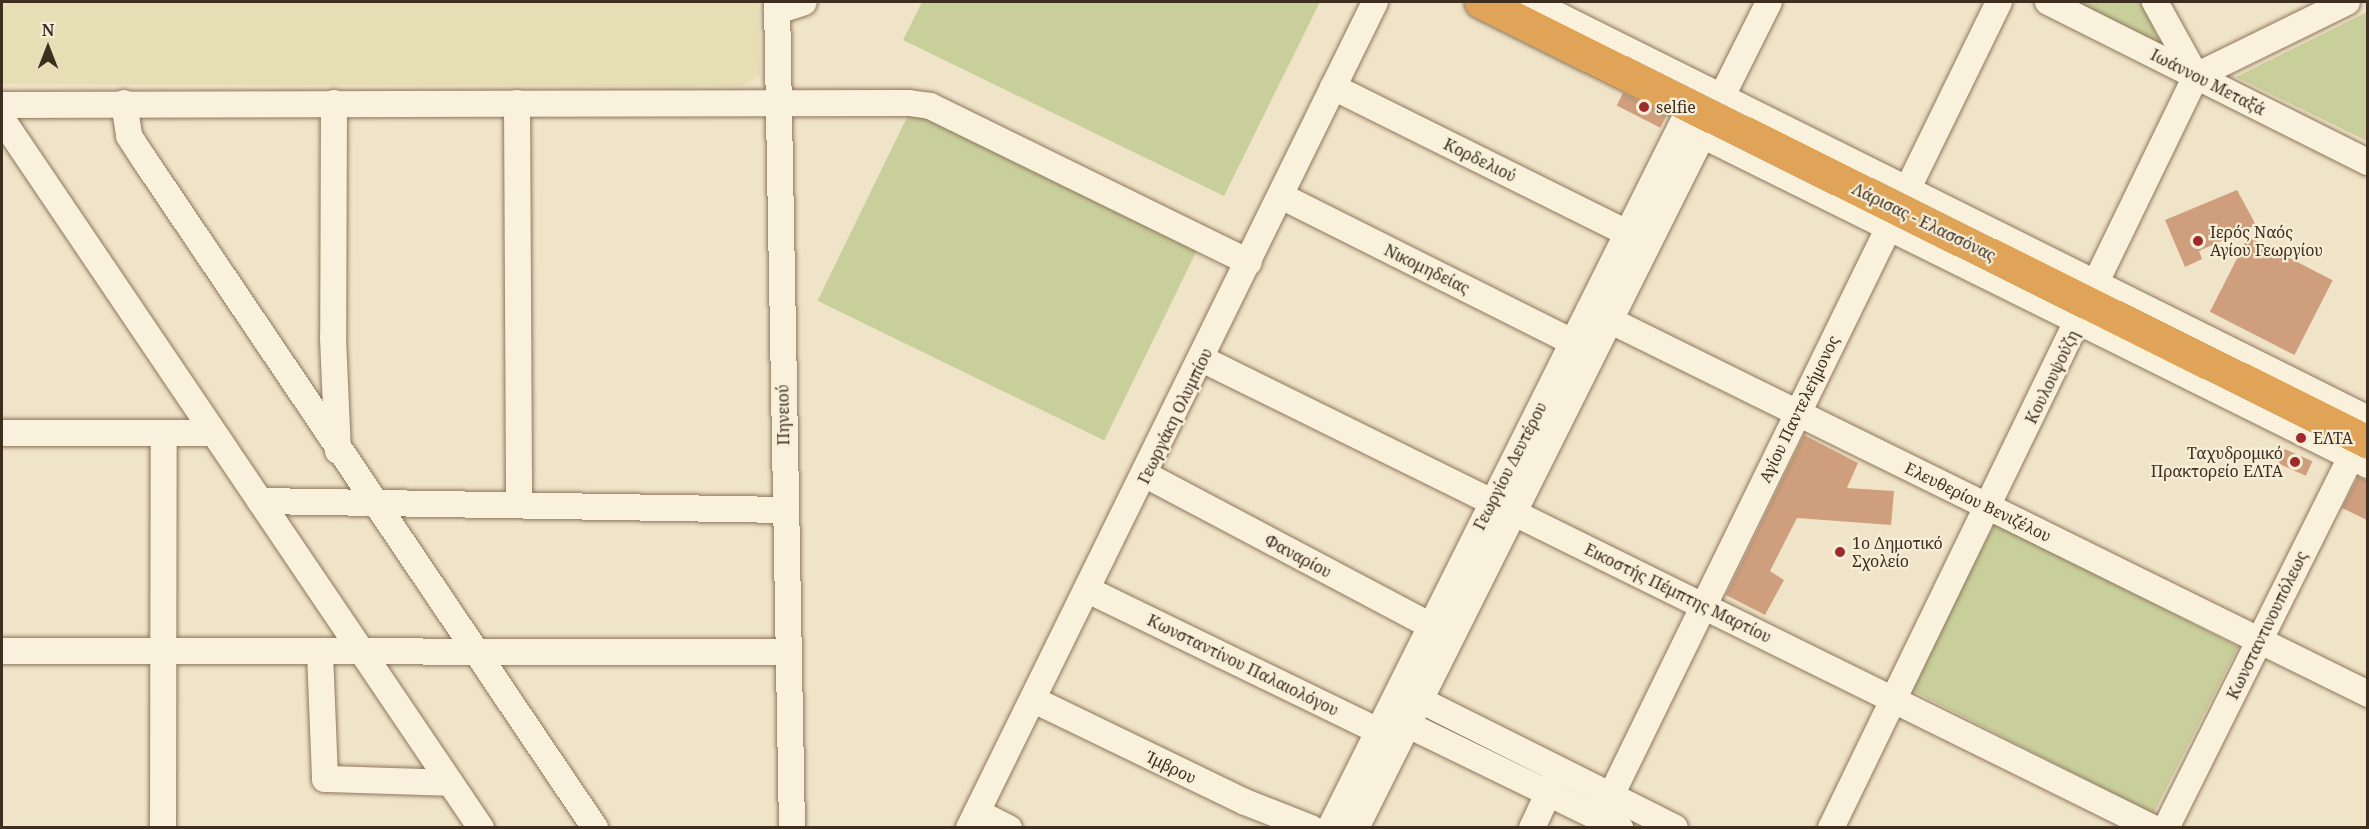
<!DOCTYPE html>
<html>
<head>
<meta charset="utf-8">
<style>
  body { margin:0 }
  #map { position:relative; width:2369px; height:829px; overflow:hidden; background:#f0e4c8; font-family:"Noto Serif",serif }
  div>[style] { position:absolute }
  .farmland>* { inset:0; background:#e6deb5 }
  .green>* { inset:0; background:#c9cf9b; transform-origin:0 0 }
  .building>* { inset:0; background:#cf9f7d; transform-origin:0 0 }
  .roads { filter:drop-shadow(0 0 2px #8d765c) drop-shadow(0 0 2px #8d765c) }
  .minor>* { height:26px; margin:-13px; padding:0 13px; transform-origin:13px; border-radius:13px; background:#faf1dc }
  .highway>* { height:33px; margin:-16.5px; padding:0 16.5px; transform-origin:16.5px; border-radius:16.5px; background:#e0a458 }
  .dots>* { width:16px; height:16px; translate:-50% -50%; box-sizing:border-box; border:3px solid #f7eed8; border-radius:50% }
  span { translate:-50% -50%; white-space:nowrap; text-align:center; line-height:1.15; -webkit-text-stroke:4.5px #f7eed8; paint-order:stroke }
  .street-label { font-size:16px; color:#3d2e20 }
  .poi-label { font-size:16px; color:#3d2e20 }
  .left { translate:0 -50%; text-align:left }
  .right { translate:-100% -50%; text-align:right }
  .frame { position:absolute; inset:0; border:3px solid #3d2e20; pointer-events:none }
  .north { position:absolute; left:18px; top:18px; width:60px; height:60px; -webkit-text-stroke:4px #f7eed8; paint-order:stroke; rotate:0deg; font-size:16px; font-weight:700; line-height:24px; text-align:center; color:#3d2e20 }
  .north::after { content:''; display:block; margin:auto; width:21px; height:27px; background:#3d2e20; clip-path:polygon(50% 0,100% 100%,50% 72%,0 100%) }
</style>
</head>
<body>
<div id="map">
  <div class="farmland">
    <div style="clip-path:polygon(2px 2px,759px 2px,760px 75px,742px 86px,2px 84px)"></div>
  </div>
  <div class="green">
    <div style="clip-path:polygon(922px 2px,1320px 2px,1224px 196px,903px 40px)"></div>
    <div style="clip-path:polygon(2064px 2px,2140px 2px,2161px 44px)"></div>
    <div style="clip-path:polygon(2367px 12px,2367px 141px,2236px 77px)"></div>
    <div style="left:910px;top:111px;width:319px;height:211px;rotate:26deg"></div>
    <div style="left:1995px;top:523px;width:273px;height:187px;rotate:27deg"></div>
  </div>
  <div class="building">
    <div style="left:1623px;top:93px;width:49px;height:14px;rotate:27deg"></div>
    <div style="clip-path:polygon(2237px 190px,2256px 225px,2199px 251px,2202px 259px,2185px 267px,2165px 220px)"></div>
    <div style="left:2248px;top:237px;width:95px;height:84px;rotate:27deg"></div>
    <div style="clip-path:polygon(1804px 435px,1858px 463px,1847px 488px,1894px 491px,1891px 525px,1797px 518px,1770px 571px,1784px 580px,1765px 615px,1726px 595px)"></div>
    <div style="left:2285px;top:449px;width:30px;height:16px;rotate:24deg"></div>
    <div style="clip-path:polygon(2358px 477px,2367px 480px,2367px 520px,2342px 508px)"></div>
  </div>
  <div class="roads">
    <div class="minor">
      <div style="left:777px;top:2px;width:826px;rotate:88.96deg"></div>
      <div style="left:1531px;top:2px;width:935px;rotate:26.48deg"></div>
      <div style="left:2048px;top:2px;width:358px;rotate:26.6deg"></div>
      <div style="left:2155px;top:2px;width:85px;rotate:61deg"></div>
      <div style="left:777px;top:11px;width:28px;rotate:-18deg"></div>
      <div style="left:1333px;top:87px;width:328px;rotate:26.4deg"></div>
      <div style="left:124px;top:103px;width:33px;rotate:81deg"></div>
      <div style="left:129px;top:136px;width:27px;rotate:57deg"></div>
      <div style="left:144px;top:159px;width:807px;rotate:56.01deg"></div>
      <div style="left:334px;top:103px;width:235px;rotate:90.2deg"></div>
      <div style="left:333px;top:338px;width:113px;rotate:87.5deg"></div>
      <div style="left:517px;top:103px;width:402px;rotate:89.7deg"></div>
      <div style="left:2px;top:105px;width:907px;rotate:-0.13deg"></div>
      <div style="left:909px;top:103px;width:21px;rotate:8deg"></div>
      <div style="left:930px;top:106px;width:355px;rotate:26.1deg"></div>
      <div style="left:2px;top:119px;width:856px;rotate:55.96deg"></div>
      <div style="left:1688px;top:128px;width:759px;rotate:26.36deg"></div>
      <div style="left:1281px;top:196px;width:326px;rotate:26.6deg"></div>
      <div style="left:1589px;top:310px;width:869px;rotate:26.24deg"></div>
      <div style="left:1202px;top:359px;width:1060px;rotate:26.25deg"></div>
      <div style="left:2px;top:433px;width:211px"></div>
      <div style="left:1146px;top:475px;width:336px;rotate:27.9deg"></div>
      <div style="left:260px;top:501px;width:524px;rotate:0.98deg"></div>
      <div style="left:1088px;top:590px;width:339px;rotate:25.9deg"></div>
      <div style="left:2px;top:651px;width:784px;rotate:0.07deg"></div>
      <div style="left:320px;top:653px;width:126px;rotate:87.7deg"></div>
      <div style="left:325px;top:779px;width:125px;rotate:1.8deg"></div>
      <div style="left:1402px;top:691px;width:305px;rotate:26.6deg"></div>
      <div style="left:1034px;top:700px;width:234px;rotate:25.8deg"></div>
      <div style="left:1245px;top:802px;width:71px;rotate:21.5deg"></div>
      <div style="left:1392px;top:717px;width:254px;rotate:26deg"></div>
      <div style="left:977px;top:812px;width:36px;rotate:27deg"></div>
      <div style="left:1600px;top:818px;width:908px;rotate:-63.94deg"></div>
      <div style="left:163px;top:828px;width:394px;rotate:-89.9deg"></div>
      <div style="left:969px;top:828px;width:920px;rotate:-63.82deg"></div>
      <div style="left:1330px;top:828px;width:825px;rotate:-63.43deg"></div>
      <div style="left:1356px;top:828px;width:923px;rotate:-63.43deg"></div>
      <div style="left:1532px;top:828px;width:54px;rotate:-64.9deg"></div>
      <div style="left:1831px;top:828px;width:836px;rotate:-64.11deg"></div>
      <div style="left:2196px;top:76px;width:168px;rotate:-26.1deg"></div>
      <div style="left:2166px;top:828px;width:432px;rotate:-63.5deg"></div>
    </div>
    <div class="highway">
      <div style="left:1481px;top:2px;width:990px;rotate:26.38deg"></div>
    </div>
  </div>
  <div class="dots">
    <div style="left:1644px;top:107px;background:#9e2a2b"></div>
    <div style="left:2198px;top:241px;background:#9e2a2b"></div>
    <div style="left:2301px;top:438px;background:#9e2a2b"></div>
    <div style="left:2295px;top:462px;background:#9e2a2b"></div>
    <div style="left:1840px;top:552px;background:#9e2a2b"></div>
  </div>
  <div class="street-label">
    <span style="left:2208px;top:82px;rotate:27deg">Ιωάννου Μεταξά</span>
    <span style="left:1480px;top:160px;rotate:26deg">Κορδελιού</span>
    <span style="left:1924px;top:222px;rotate:26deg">Λάρισας - Ελασσόνας</span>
    <span style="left:1427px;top:269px;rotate:26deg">Νικομηδείας</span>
    <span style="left:2052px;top:377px;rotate:-64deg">Κουλουψούζη</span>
    <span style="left:1799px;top:409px;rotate:-64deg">Αγίου Παντελεήμονος</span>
    <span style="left:783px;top:415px;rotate:-91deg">Πηνειού</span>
    <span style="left:1175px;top:416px;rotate:-64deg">Γεωργάκη Ολυμπίου</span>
    <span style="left:1510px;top:466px;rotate:-63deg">Γεωργίου Δευτέρου</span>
    <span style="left:1978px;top:502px;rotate:26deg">Ελευθερίου Βενιζέλου</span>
    <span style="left:1298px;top:556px;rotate:28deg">Φαναρίου</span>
    <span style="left:1678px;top:593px;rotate:26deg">Εικοστής Πέμπτης Μαρτίου</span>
    <span style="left:2267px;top:625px;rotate:-64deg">Κωνσταντινουπόλεως</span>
    <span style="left:1243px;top:665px;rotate:26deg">Κωνσταντίνου Παλαιολόγου</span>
    <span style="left:1171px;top:767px;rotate:26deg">Ίμβρου</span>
  </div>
  <div class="poi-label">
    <span class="left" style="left:1656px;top:107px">selfie</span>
    <span class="left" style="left:2210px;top:241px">Ιερός Ναός<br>Αγίου Γεωργίου</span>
    <span class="left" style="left:2313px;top:438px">ΕΛΤΑ</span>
    <span class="right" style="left:2283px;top:462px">Ταχυδρομικό<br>Πρακτορείο ΕΛΤΑ</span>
    <span class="left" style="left:1852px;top:552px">1o Δημοτικό<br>Σχολείο</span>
  </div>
  <div class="frame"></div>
  <div class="north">N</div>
</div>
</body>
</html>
